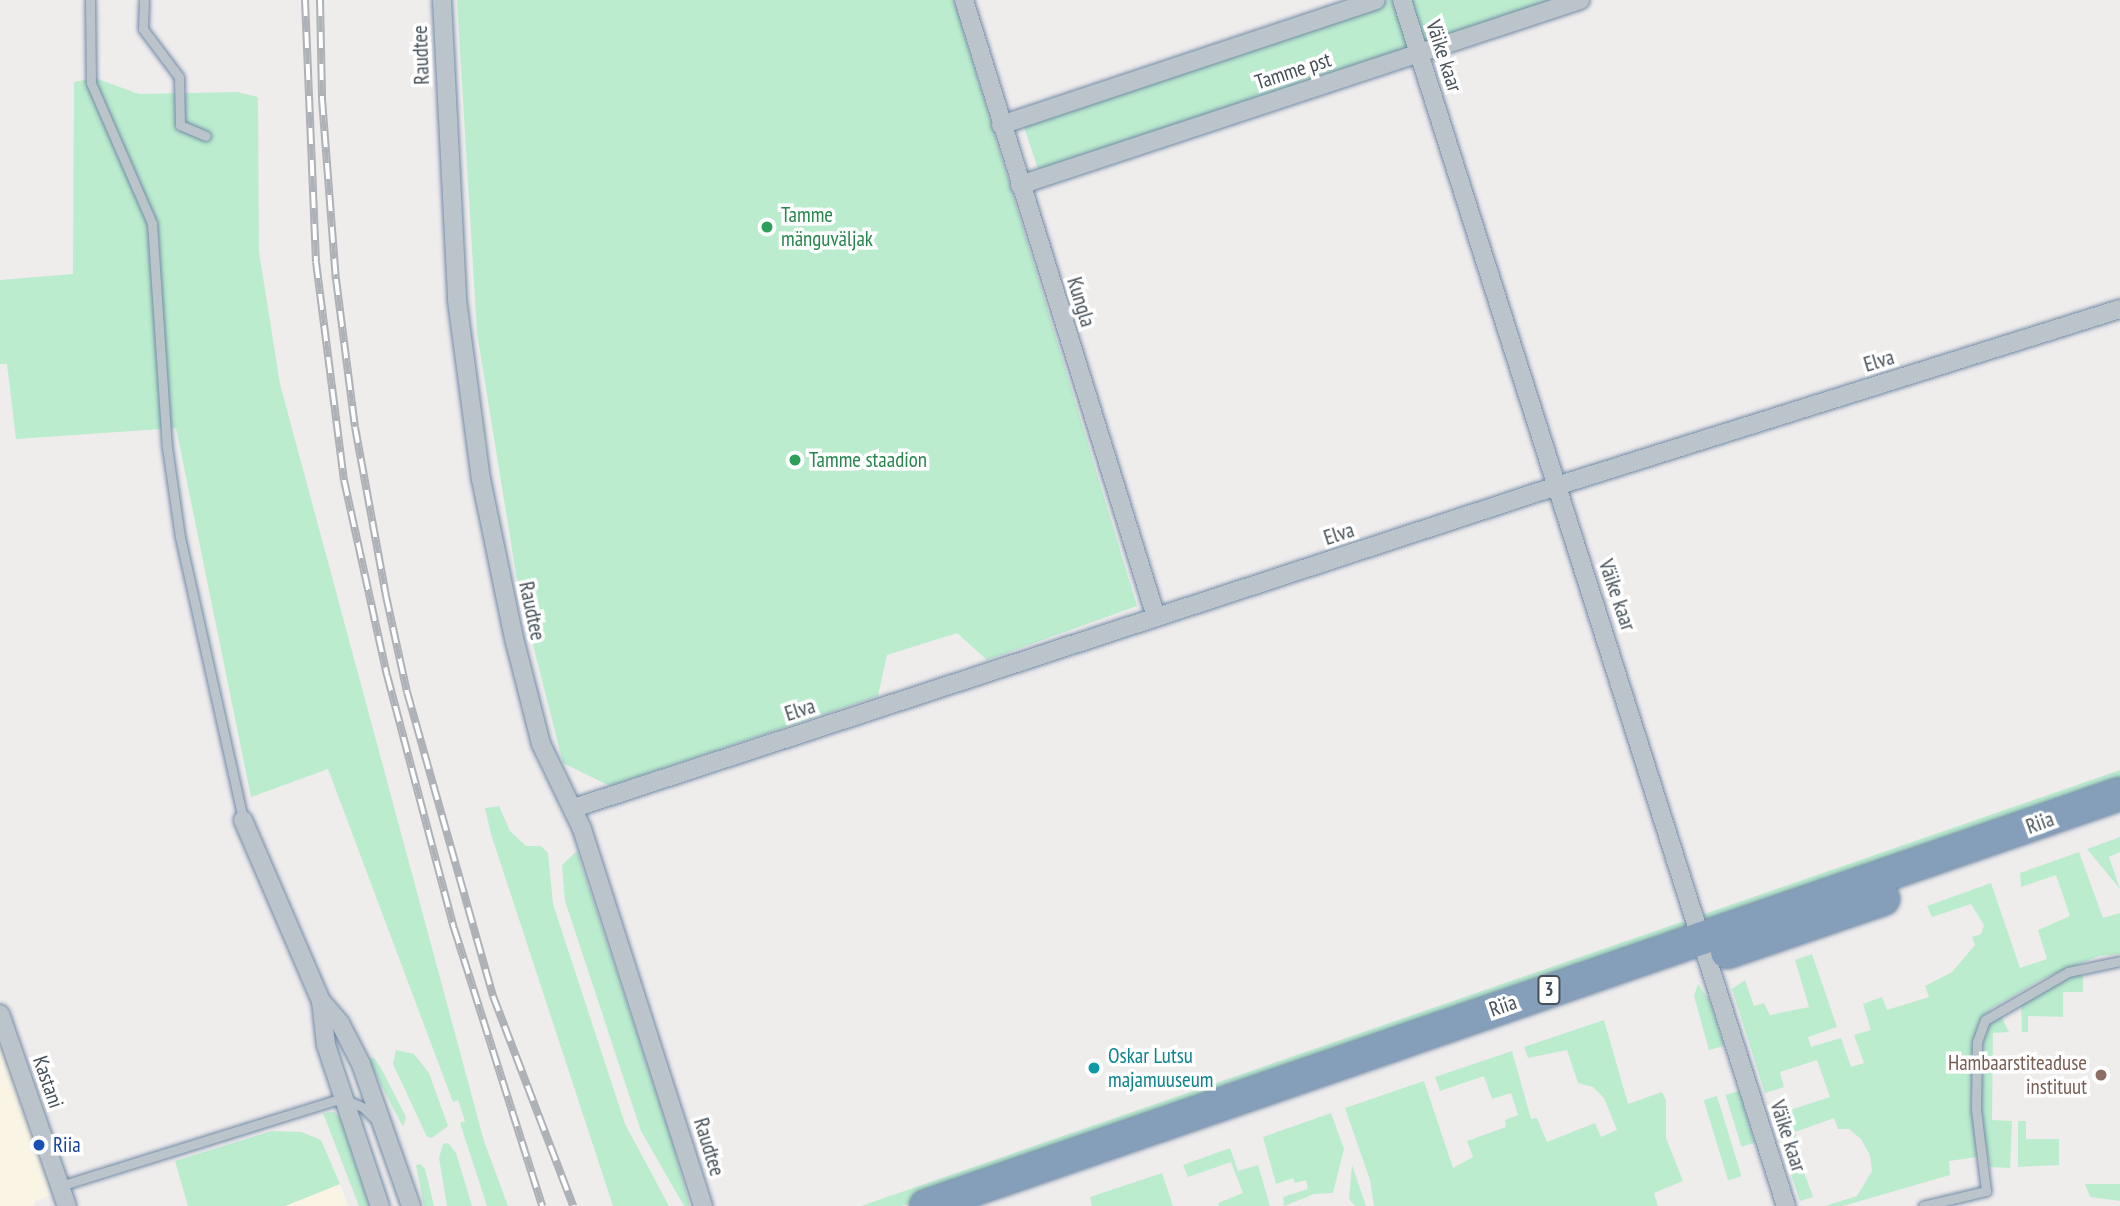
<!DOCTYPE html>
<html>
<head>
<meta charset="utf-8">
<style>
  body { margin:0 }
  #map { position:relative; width:2120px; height:1206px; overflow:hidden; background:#efecec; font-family:"PT Sans Narrow",sans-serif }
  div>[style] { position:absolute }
  .commercial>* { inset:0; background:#faf4e5 }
  .green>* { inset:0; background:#bbecce; transform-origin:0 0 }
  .roads { filter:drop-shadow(0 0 2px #718aa5) drop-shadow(0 0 2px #718aa5) }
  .lane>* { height:9px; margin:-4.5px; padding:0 4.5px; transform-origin:4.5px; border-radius:4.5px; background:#bbc4cb }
  .street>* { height:18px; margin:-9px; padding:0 9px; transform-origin:9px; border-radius:9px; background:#bbc4cb }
  .highway>* { height:32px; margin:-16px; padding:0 16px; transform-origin:16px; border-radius:16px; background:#859fba }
  .rail>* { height:8px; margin-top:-4px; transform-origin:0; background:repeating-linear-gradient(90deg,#fff 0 16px,#aeb2b6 0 32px); box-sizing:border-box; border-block:2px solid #aeb2b6 }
  .dots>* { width:19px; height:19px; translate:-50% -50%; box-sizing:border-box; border:4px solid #fff; border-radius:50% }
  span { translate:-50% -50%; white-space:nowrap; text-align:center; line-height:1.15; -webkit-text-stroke:7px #fff; paint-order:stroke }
  .shield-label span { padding:2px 5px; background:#fff; border:2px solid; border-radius:5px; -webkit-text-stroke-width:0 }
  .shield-label { font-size:19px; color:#455058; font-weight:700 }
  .street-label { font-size:21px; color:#455058 }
  .leisure-label { font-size:21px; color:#27864d }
  .left { translate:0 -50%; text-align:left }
  .culture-label { font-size:21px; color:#0d838f }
  .education-label { font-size:21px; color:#785e54 }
  .right { translate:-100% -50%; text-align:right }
  .transit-label { font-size:21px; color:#164399 }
</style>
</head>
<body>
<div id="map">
  <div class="commercial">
    <div style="clip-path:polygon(0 1038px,56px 1193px,34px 1202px,35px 1206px,0 1206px)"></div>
    <div style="clip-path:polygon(340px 1184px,348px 1206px,285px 1206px)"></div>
  </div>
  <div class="green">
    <div style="clip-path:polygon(457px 0,954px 0,1137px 606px,987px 660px,957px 633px,887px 655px,878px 696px,610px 786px,563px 763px,518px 586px,477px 333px)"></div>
    <div style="clip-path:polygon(1389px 0,1570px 0,1040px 175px,1022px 121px)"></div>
    <div style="clip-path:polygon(95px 78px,139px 94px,237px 92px,258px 97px,259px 252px,280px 384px,484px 1141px,508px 1206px,487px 1206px,460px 1123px,465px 1121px,458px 1100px,453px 1102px,328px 769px,251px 797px,176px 428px,16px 439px,7px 364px,0 364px,0 280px,73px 274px,74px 82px)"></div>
    <div style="clip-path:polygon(2120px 770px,2120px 780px,902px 1206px,861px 1206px)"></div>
    <div style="clip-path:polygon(499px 806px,510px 831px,526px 846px,541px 846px,548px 853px,553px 904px,625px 1124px,669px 1206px,613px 1206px,491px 834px,485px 808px)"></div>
    <div style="clip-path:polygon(2120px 837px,2120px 852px,2109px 857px,2120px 889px,2087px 849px)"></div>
    <div style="clip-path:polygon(577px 851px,672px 1142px,690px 1206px,684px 1206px,641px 1131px,565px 901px,562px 865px)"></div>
    <div style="clip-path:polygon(2079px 852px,2103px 918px,2120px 913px,2120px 954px,2099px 956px,2042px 979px,1992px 1008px,1978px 1023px,1971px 1103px,1977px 1157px,1949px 1161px,1950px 1175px,1843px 1206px,1825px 1206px,1857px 1196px,1872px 1171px,1870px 1155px,1861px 1139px,1849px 1129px,1838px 1129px,1834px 1118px,1795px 1132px,1800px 1148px,1796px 1150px,1813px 1197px,1800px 1201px,1772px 1116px,1830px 1097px,1817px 1060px,1780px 1072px,1784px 1087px,1765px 1093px,1732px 989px,1745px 980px,1754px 1006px,1764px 1003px,1770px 1015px,1809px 1007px,1795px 960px,1812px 954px,1837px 1027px,1808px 1037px,1811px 1047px,1841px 1038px,1851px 1067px,1864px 1063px,1854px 1035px,1871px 1030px,1863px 1004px,1882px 997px,1887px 1010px,1929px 997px,1925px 986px,1952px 972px,1975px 945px,1972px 937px,1981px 934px,1984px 925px,1971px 904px,1932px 917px,1927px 906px,1991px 883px,2020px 968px,2047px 959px,2038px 930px,2070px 916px,2056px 875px,2021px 887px,2020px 873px)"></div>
    <div style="clip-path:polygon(2073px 975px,2083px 975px,2083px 992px,2063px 992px,2063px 1017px,2028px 1016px,2028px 1032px,2022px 1032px,2021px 1002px)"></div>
    <div style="clip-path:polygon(1698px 984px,1711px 1003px,1724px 1046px,1709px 1050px,1694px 996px)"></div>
    <div style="clip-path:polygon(2001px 1016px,2009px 1032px,1993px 1033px,1992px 1120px,2012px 1121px,2010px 1168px,1990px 1167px,1981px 1117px,1983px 1038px,1990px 1022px)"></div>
    <div style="clip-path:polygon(1604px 1020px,1628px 1104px,1662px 1092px,1666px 1100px,1666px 1138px,1683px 1181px,1654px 1193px,1658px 1206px,1374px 1206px,1370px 1180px,1345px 1108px,1424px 1081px,1453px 1168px,1473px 1157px,1467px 1141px,1506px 1127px,1505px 1120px,1518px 1115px,1511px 1093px,1492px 1099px,1484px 1076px,1440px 1091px,1435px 1077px,1512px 1051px,1531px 1119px,1537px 1118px,1547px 1142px,1595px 1123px,1601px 1137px,1617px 1130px,1604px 1098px,1593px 1087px,1578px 1083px,1567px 1050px,1528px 1058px,1524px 1047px)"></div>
    <div style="clip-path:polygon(396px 1050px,414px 1054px,429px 1073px,448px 1126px,432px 1138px,427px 1137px,393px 1064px)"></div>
    <div style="clip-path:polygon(367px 1058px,374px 1058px,381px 1068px,406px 1117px,403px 1127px)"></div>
    <div style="left:1739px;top:1091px;width:54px;height:14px;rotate:73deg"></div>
    <div style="left:1717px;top:1096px;width:84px;height:14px;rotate:73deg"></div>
    <div style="clip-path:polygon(334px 1112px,340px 1118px,369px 1206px,359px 1206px,323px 1113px)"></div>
    <div style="clip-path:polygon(1331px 1113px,1344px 1149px,1333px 1193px,1314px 1194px,1284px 1206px,1283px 1197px,1308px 1189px,1306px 1180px,1295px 1183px,1293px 1178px,1276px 1184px,1263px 1137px)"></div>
    <div style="clip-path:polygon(2018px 1121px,2026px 1121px,2026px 1139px,2059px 1139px,2059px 1165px,2018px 1167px)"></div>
    <div style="clip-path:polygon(272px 1131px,301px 1132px,321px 1140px,340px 1184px,285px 1206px,188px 1206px,175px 1161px)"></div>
    <div style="clip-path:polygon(448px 1143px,456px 1153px,472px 1206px,447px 1206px,439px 1158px,443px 1144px)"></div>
    <div style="clip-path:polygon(1230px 1148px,1238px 1171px,1258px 1165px,1270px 1206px,1219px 1206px,1218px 1203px,1243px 1193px,1231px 1162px,1188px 1177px,1183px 1165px)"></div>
    <div style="clip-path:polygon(420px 1164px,425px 1169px,434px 1206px,424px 1206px,416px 1165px)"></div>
    <div style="clip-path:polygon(1352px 1165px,1366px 1206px,1355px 1206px,1349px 1199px)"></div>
    <div style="clip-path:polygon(1162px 1173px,1173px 1206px,1092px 1206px,1090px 1197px)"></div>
    <div style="clip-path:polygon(2085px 1184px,2120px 1184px,2120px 1201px,2090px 1197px)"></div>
  </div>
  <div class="roads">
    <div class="lane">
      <div style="left:90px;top:0;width:83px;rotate:89.3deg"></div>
      <div style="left:91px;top:83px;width:153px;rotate:66.5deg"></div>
      <div style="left:152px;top:223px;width:225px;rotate:86.2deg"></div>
      <div style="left:167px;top:447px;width:91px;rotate:81.8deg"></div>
      <div style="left:180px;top:537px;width:290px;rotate:77.4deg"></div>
      <div style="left:144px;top:0;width:29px;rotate:92deg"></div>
      <div style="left:143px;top:29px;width:60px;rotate:53.1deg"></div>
      <div style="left:179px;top:77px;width:48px;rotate:88.8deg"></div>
      <div style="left:180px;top:125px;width:28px;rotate:23deg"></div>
      <div style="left:60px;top:1186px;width:295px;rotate:-17.3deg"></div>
      <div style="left:342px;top:1098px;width:24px;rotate:24deg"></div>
      <div style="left:364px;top:1108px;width:18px;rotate:45deg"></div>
      <div style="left:1923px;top:1206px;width:65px;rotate:-13.4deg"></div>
      <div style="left:1986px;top:1191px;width:82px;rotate:-97deg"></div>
      <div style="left:1976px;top:1110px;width:68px;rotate:-89.2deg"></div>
      <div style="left:1977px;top:1042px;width:23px;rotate:-70deg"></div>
      <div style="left:1985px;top:1020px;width:96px;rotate:-30deg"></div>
      <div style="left:2068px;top:972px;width:53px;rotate:-11.9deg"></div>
    </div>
    <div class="street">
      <div style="left:442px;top:0;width:300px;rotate:87.1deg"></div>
      <div style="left:457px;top:300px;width:181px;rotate:82.4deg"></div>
      <div style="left:481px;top:479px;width:162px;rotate:78.3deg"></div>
      <div style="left:514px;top:638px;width:109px;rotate:75.7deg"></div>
      <div style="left:541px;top:744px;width:94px;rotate:64.2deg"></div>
      <div style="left:582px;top:829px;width:396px;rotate:72.2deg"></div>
      <div style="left:964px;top:0;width:646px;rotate:72.71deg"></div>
      <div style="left:1402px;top:0;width:1266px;rotate:72.34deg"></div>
      <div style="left:1001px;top:125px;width:395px;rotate:-18.4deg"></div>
      <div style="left:1020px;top:185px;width:590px;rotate:-18.28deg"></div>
      <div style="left:574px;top:808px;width:1044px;rotate:-18.14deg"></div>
      <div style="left:1566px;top:483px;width:581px;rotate:-17.44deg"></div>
      <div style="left:243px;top:820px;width:197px;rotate:66.7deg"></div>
      <div style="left:321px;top:1001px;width:44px;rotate:83.5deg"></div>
      <div style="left:326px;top:1045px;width:170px;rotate:71.5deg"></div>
      <div style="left:321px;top:1001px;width:29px;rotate:49deg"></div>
      <div style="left:340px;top:1023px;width:46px;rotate:62.9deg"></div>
      <div style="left:361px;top:1064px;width:151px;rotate:70.6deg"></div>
      <div style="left:0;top:1014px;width:203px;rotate:70.8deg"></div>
    </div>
    <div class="highway">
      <div style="left:1727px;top:952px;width:165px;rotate:-18.8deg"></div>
      <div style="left:926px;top:1206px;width:1263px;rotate:-19.04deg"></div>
    </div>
  </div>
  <div class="rail">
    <div style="left:305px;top:0;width:262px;rotate:87.6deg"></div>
    <div style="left:316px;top:262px;width:220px;rotate:82.7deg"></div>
    <div style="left:344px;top:480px;width:200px;rotate:77.6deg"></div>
    <div style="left:387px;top:675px;width:262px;rotate:75.2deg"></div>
    <div style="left:454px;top:928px;width:292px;rotate:72.4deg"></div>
    <div style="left:320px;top:0;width:99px;rotate:88.8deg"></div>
    <div style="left:322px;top:99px;width:181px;rotate:85.6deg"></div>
    <div style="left:336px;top:279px;width:149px;rotate:82.7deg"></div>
    <div style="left:355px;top:427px;width:172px;rotate:79.6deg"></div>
    <div style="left:386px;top:596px;width:98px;rotate:77.7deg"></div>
    <div style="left:407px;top:692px;width:316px;rotate:74.2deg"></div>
    <div style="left:493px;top:996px;width:225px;rotate:69.1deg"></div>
  </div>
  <div class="dots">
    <div style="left:767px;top:227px;background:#2e9e5b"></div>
    <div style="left:795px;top:460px;background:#2e9e5b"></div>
    <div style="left:1094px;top:1068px;background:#0f9aa8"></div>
    <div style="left:2101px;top:1075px;background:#8d6e63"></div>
    <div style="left:39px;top:1145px;background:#1a4fb4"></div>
  </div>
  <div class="shield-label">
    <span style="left:1549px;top:990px">3</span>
  </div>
  <div class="street-label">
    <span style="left:421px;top:55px;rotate:-92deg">Raudtee</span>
    <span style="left:1444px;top:56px;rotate:72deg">Väike kaar</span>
    <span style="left:1293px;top:71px;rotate:-18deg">Tamme pst</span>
    <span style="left:1081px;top:302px;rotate:73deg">Kungla</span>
    <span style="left:1879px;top:361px;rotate:-17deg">Elva</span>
    <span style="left:1339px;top:534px;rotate:-18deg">Elva</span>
    <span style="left:1617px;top:595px;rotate:71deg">Väike kaar</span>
    <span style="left:532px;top:611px;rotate:78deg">Raudtee</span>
    <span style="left:800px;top:710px;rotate:-18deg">Elva</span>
    <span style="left:2040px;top:823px;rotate:-20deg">Riia</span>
    <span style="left:1503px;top:1006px;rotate:-19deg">Riia</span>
    <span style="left:48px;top:1082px;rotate:71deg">Kastani</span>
    <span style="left:1788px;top:1136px;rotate:72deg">Väike kaar</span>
    <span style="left:709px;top:1147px;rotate:73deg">Raudtee</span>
  </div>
  <div class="leisure-label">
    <span class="left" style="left:781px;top:227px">Tamme<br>mänguväljak</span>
    <span class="left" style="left:809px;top:460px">Tamme staadion</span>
  </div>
  <div class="culture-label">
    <span class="left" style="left:1108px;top:1068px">Oskar Lutsu<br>majamuuseum</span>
  </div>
  <div class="education-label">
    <span class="right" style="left:2087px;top:1075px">Hambaarstiteaduse<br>instituut</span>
  </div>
  <div class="transit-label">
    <span class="left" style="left:53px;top:1145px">Riia</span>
  </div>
</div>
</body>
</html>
